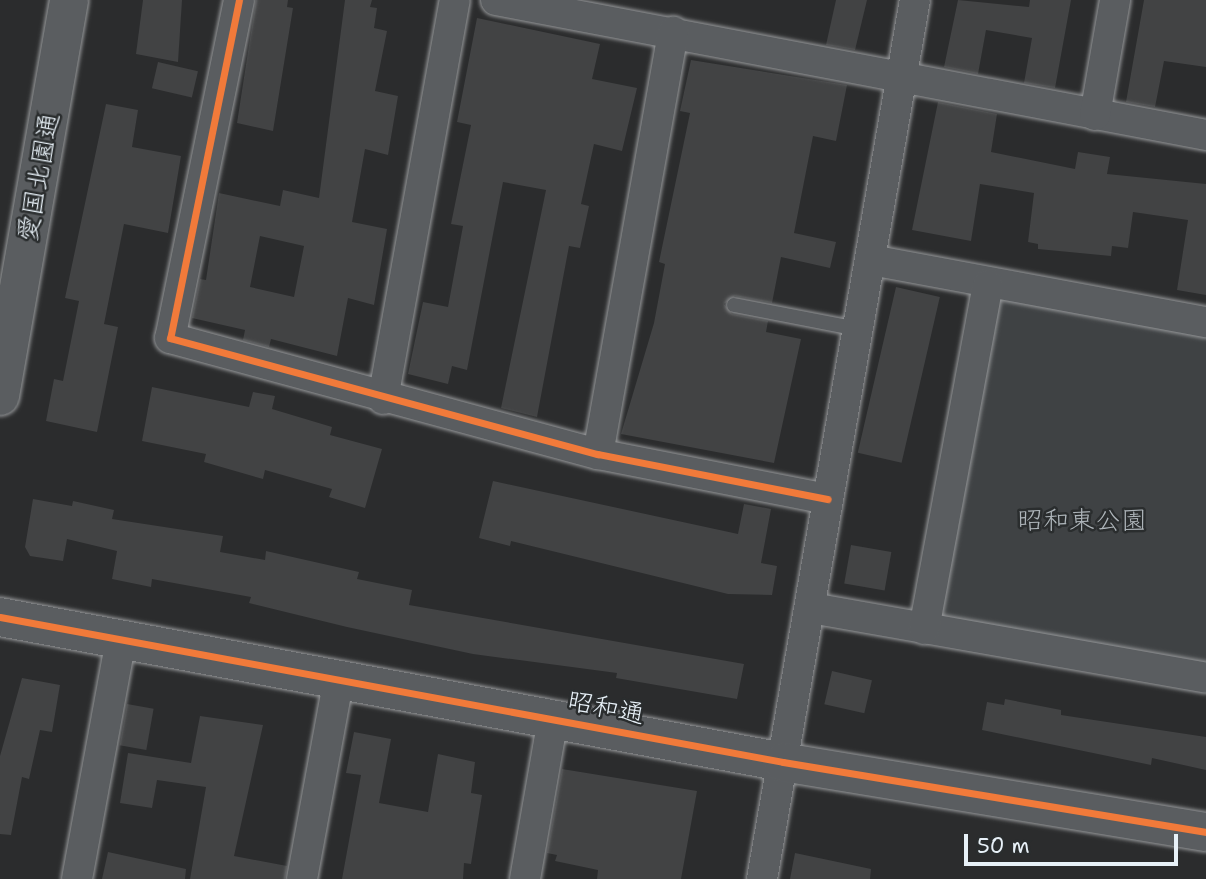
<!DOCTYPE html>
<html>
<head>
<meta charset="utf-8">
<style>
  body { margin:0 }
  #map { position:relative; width:1206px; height:879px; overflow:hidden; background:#2b2c2d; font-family:"Shantell Sans","Klee One",sans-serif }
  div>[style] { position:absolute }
  .green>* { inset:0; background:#3f4244 }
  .building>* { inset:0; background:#424344; transform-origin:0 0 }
  .roads { filter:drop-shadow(0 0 2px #96989a) drop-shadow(0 0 2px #96989a) }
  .lane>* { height:14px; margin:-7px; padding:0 7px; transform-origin:7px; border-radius:7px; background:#5a5d60 }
  .street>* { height:30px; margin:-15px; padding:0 15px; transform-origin:15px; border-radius:15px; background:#5a5d60 }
  .secondary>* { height:38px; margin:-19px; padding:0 19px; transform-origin:19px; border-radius:19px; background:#5a5d60 }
  .cycleway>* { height:7px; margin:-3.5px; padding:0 3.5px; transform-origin:3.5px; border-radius:3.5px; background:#f17a3a }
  span { translate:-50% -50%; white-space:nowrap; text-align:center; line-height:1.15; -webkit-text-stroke:5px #2a2d2e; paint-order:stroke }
  .street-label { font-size:26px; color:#e8f1f8 }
  .park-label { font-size:26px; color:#aeb5ba }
  .scale { position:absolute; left:964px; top:834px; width:214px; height:32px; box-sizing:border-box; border:4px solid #e8f1f8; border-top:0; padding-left:9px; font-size:21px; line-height:24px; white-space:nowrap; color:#e8f1f8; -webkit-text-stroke:5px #2a2d2e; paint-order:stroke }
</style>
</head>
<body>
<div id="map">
  <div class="green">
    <div style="clip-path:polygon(998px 296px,1206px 332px,1206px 670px,935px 621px)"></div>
  </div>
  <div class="building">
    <div style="clip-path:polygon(143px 0,182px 0,178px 62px,136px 54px)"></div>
    <div style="clip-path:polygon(256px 0,288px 0,287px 7px,293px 8px,273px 131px,237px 123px)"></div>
    <div style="clip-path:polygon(evenodd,345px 0,372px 0,370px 7px,377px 8px,374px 28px,387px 31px,375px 91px,398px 96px,388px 155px,365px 149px,352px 222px,387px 229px,374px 305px,348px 298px,337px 356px,271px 339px,269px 347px,243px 340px,245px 330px,192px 318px,200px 279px,206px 280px,219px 193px,280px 206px,283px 190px,319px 198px,345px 0,260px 236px,304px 246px,294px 297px,250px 287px,260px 236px)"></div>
    <div style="clip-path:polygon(836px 0,867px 0,855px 50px,826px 45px)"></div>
    <div style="clip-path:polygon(958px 0,1029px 7px,1030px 0,1071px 0,1055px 88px,1024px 83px,1032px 38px,986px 30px,978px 74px,944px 67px)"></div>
    <div style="clip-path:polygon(1144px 0,1206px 0,1206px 67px,1164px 61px,1155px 107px,1126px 102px)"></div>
    <div style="clip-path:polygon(477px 18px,600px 44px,592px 79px,637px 88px,622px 151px,594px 144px,581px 204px,589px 206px,580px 248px,569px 246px,537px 417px,501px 408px,546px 190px,503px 182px,467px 370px,452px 366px,448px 384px,408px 374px,423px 302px,448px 307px,463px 226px,451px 224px,471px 125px,457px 122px)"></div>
    <div style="clip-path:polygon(691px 60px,847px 85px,836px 141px,813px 136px,794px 233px,836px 242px,830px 268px,781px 257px,772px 303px,735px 296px,724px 304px,732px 314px,768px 321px,766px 332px,801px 339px,774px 463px,621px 434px,654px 323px,665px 264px,659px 262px,690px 113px,680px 111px)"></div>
    <div style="left:158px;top:62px;width:41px;height:27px;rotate:13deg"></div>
    <div style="clip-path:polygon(938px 102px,997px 114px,991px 152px,1075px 169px,1078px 152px,1110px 157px,1107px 174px,1206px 184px,1206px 295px,1177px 290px,1188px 220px,1133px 212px,1128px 248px,1112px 246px,1111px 256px,1038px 249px,1038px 244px,1028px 242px,1034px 193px,980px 184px,971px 241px,912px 230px)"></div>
    <div style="clip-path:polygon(106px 104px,138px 110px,132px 147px,181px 156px,168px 233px,124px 224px,104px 324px,118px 327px,97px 432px,46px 421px,54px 379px,63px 381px,79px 301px,65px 298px)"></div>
    <div style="left:896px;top:287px;width:45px;height:170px;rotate:13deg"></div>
    <div style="clip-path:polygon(152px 387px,249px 407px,253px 392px,275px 396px,272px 409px,332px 427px,330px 435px,382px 449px,365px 508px,329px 497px,332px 489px,265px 470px,263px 479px,204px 462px,206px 454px,142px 441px)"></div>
    <div style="clip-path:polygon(493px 481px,738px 534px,744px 504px,771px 509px,761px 563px,777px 566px,772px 595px,728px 594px,511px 541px,510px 546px,479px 538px)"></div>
    <div style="clip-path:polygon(33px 499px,72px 506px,73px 501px,114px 510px,112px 519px,223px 536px,220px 552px,265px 560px,266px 551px,359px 572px,357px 579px,412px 590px,409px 605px,744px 664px,737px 699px,616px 678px,617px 673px,473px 654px,347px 627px,249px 603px,251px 597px,152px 579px,151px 587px,112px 579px,117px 551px,67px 539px,63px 561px,30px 556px,25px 547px)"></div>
    <div style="left:851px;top:545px;width:41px;height:39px;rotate:10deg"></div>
    <div style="left:832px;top:671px;width:41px;height:34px;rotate:13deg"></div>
    <div style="clip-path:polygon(22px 678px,60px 685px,52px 732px,40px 730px,29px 779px,22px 777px,11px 835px,0 834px,0 756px)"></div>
    <div style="clip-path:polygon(1005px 699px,1061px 710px,1061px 715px,1206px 737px,1206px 770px,1152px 758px,1151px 765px,982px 730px,987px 702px,1004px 705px)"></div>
    <div style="left:127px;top:704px;width:27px;height:42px;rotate:10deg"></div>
    <div style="clip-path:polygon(200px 716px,263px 725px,234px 856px,287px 866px,285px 879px,190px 879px,206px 787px,157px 780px,152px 808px,120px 803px,128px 753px,191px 763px)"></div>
    <div style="clip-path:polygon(354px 732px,391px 739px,379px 803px,428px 812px,438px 754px,475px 762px,471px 793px,482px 795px,471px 864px,464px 863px,463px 879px,342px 879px,361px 775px,346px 773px)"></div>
    <div style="clip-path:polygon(562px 769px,697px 791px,681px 879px,597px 879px,598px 870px,555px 861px,557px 855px,547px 853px)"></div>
    <div style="clip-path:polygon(108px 852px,186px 869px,185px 879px,102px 879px)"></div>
    <div style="clip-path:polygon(795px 853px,871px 869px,870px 879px,790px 879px)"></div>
  </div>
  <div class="roads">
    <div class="lane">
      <div style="left:734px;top:305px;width:127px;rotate:10.9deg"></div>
    </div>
    <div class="street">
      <div style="left:239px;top:0;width:345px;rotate:101.5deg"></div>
      <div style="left:170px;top:338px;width:443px;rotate:15.2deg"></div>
      <div style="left:598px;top:454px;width:234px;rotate:11.1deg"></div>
      <div style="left:496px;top:0;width:723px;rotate:10.77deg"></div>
      <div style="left:1095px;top:115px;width:117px;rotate:-80.1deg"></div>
      <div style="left:871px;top:260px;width:341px;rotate:10.5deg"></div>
      <div style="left:383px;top:399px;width:405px;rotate:-79.8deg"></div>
      <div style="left:598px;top:454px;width:429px;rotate:-79.9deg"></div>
      <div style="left:811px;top:608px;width:401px;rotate:10deg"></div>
      <div style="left:924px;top:629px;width:350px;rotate:-79.5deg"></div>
      <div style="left:77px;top:879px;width:244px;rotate:-79.6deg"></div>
      <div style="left:302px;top:879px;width:204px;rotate:-79.6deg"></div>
      <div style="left:525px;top:879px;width:162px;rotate:-80.1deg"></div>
      <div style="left:762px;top:879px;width:892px;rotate:-80.13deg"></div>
    </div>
    <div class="secondary">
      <div style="left:0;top:396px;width:402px;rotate:-80.1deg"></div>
      <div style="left:0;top:617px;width:796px;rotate:10.49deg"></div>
      <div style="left:783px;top:762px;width:429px;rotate:9.4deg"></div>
    </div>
  </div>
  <div class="cycleway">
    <div style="left:239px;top:0;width:345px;rotate:101.5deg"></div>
    <div style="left:170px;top:338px;width:443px;rotate:15.2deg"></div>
    <div style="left:598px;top:454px;width:234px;rotate:11.1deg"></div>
    <div style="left:0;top:617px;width:796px;rotate:10.49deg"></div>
    <div style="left:783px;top:762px;width:429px;rotate:9.4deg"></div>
  </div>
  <div class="street-label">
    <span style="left:38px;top:177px;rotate:-80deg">愛国北園通</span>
    <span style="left:606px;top:707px;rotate:11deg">昭和通</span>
  </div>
  <div class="park-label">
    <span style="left:1082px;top:520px">昭和東公園</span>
  </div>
  <div class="scale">50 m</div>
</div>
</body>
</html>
